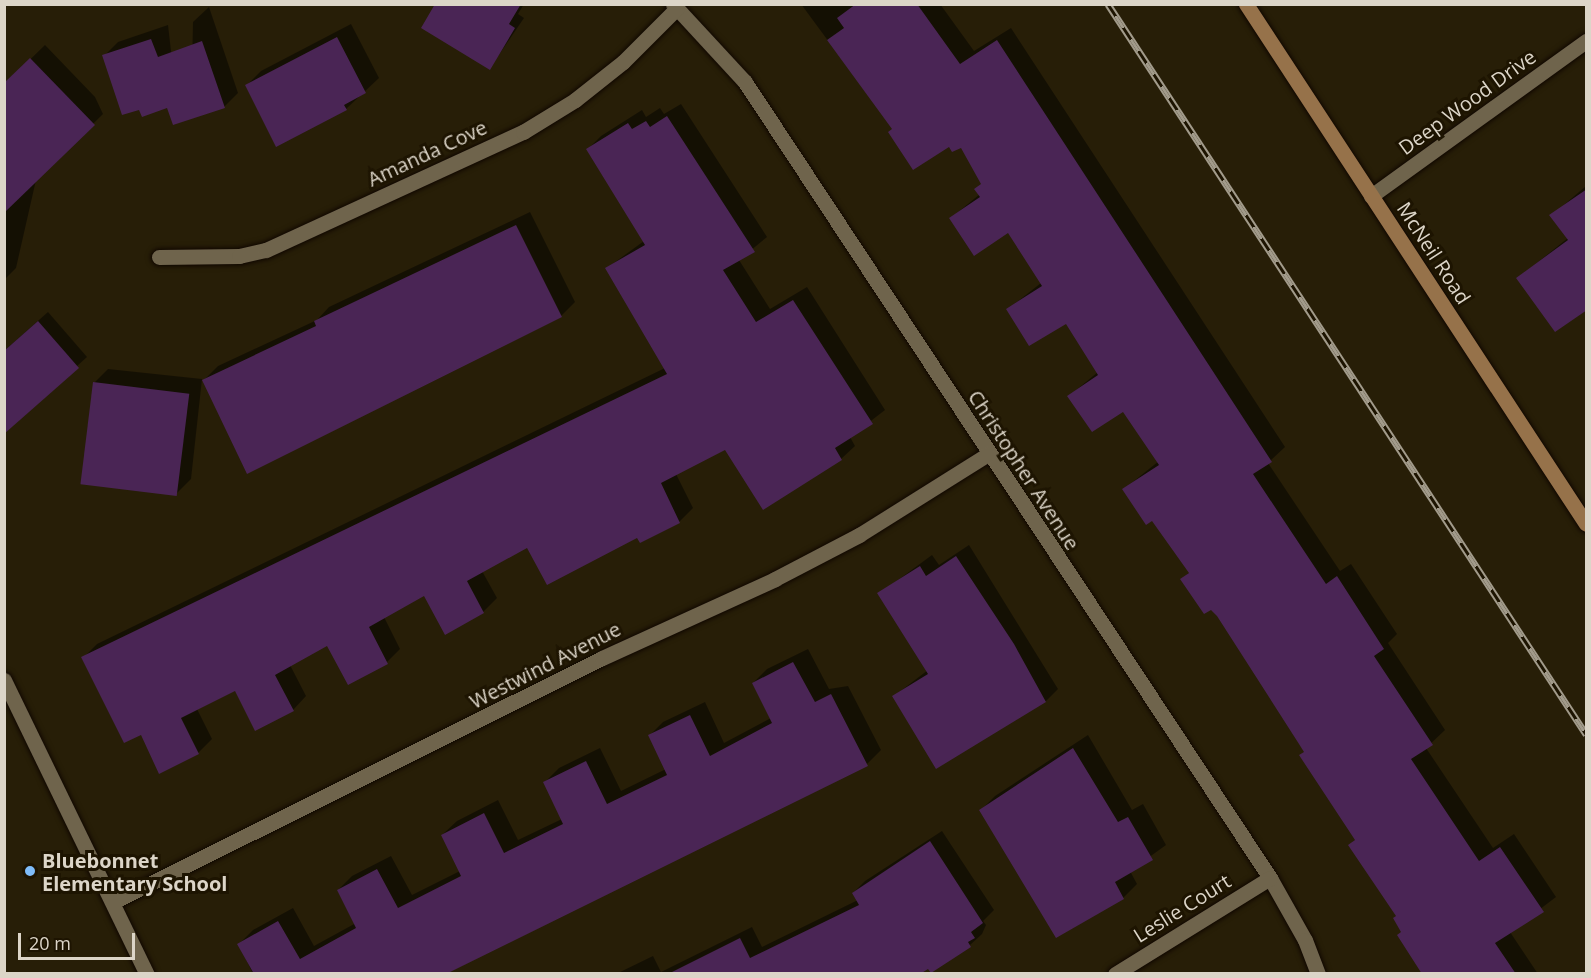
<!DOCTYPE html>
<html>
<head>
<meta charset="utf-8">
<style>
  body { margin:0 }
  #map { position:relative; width:1591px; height:978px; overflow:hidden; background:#271e07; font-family:"Open Sans",sans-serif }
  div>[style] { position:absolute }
  .shadow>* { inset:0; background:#0007 }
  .building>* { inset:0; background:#4a2555; transform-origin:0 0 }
  .roads { filter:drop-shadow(0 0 2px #100700) drop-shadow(0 0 2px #100700) }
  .minor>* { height:15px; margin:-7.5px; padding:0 7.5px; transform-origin:7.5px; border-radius:7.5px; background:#6f644c }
  .tertiary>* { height:15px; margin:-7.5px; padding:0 7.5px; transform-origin:7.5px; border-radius:7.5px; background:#6f644c }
  .secondary>* { height:15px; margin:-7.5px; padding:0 7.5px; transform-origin:7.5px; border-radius:7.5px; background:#96724a }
  .rail>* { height:7px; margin-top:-3.5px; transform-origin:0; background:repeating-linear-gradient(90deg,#1d1401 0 14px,#a29b8b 0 28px); box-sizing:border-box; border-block:2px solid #a29b8b }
  .dots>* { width:16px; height:16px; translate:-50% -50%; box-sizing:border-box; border:3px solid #1d1401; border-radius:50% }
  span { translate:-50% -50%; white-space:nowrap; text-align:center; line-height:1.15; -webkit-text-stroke:6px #1d1401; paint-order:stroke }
  .street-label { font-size:20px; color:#dcd5c8 }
  .poi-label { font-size:20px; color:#dcd5c8; font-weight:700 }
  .left { translate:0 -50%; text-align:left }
  .frame { position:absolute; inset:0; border:6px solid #dcd5c8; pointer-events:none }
  .scale { position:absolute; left:18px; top:933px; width:117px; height:27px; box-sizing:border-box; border:3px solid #dcd5c8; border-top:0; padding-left:8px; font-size:18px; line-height:21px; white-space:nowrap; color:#dcd5c8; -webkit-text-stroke:4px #1d1401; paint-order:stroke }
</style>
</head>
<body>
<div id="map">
  <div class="shadow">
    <div style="clip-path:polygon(437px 4px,524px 4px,518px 14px,524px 18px,490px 68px)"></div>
    <div style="clip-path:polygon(801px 4px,940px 4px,974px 51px,1011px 28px,1285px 447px,1268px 463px,1340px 571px,1351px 564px,1397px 634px,1388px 643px,1445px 730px,1426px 748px,1493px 848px,1514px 834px,1556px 897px,1510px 932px,1538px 974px,1424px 974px,1398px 916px,1350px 845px,1356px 839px,1305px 751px,1218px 615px,1182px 579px,1190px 572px,1153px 519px,1124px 489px,1159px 461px,1124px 409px,1069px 396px,1098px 372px,1067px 321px,1008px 309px,1041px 283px,1009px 231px,951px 218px,980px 194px,982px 183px,961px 146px,893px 129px)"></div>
    <div style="clip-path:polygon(209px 7px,238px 93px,224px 107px,191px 116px,193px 22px)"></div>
    <div style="clip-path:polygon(351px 24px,379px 78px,346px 109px,247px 85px,261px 71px)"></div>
    <div style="clip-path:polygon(168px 25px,175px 86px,104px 56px,118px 42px)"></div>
    <div style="clip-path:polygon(45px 45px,95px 97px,103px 114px,36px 180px,16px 268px,4px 280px,4px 85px)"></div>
    <div style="clip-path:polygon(681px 104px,767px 237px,739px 260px,770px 309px,807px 287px,885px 410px,850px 437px,855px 446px,841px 459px,726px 448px,676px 474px,693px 508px,679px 522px,638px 536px,527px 546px,482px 571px,497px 598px,483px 612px,424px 593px,384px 617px,400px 649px,387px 662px,328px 644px,290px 665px,306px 696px,293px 710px,235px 689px,197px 709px,212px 739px,198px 753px,141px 733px,83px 658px,97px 644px,665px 368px,607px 268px,644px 241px,588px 149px,601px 136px,642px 110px,646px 117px,660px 108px,664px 114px)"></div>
    <div style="clip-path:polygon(1586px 186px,1586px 308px,1518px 278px,1568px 238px,1551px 216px)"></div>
    <div style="clip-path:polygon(530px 212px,575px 302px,561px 316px,204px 380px,218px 366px,317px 320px,329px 307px)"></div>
    <div style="clip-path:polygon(48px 312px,87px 357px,14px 423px,4px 351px)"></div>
    <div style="clip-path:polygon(108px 369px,202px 379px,191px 479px,177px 493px,94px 383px)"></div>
    <div style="clip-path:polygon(969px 545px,1058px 689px,1046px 701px,937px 767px,894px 696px,928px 670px,879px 594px,932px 555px,939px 565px)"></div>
    <div style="clip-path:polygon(808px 649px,829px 689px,848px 686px,881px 750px,867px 764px,445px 974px,253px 974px,239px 944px,253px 930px,293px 908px,314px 946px,356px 923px,338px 890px,352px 876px,391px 856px,412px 895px,460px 871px,442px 835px,457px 821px,498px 800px,518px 840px,562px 819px,545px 782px,559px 768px,600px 748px,621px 791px,666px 769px,649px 736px,663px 722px,705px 702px,724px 743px,771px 718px,753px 683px,767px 669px)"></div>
    <div style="clip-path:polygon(1088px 735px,1132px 810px,1143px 804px,1166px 845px,1130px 871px,1137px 884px,1123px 898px,1057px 936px,981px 810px,995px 796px)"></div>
    <div style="clip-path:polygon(942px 831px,994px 910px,983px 921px,986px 925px,982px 934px,970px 945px,928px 967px,907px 974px,616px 974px,653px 956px,661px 972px,752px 927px,762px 947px,858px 900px,853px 893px,865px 881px)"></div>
  </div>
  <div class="building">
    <div style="clip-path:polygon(435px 4px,521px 4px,509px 24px,515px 28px,490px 70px,421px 28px)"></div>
    <div style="clip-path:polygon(856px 4px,917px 4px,960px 64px,997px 40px,1272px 462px,1253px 474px,1326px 584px,1337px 576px,1384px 649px,1374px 656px,1433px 745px,1411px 759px,1479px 861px,1500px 847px,1544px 912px,1495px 943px,1516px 974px,1422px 974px,1397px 935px,1401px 932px,1393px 918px,1396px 916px,1348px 845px,1355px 840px,1299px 755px,1304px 752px,1299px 744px,1217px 616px,1211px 610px,1204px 614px,1180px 579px,1189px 573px,1152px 521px,1146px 525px,1122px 489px,1159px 465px,1123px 412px,1092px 432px,1067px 396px,1098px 375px,1066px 324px,1029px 346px,1006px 309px,1042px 286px,1008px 233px,974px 256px,949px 218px,980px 197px,974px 189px,981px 184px,961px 148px,952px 152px,949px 147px,913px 170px,888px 132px,892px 129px,827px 40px,844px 28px,837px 18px)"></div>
    <div style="clip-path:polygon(337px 37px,366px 93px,344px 105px,347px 110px,276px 147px,245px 85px)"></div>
    <div style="clip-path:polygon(151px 39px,158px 57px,202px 41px,225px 108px,173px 125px,167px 108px,142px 117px,139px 110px,122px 115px,102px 55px)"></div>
    <div style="clip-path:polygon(30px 58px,95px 125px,4px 213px,4px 83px)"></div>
    <div style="clip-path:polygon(667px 116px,755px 252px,723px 270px,756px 322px,793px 300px,873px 424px,835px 448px,842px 460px,763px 510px,725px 450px,661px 483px,680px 523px,640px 543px,637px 538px,547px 585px,527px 548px,467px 581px,484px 613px,445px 635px,424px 596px,369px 627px,388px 664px,348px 685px,327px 646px,275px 675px,294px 711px,255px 731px,235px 691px,181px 718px,199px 754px,159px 774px,141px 735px,124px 743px,81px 657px,667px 374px,605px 268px,645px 245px,586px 149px,628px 123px,632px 129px,646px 121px,650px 127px)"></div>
    <div style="clip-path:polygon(1587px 189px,1587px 310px,1555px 332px,1516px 278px,1568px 240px,1549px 215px)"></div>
    <div style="clip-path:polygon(516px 225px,562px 317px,247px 474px,202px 380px,316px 326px,314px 321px)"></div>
    <div style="clip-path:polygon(38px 321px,79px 368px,4px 434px,4px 351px)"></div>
    <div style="left:93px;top:382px;width:97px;height:103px;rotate:7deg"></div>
    <div style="clip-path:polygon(956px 556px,1014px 644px,1046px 702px,936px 769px,892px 696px,928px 674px,877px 593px,920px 566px,926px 576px)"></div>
    <div style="clip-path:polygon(793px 662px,815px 702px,831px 694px,868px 766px,446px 974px,254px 974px,237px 944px,278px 921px,300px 959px,356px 928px,337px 890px,377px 869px,398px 908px,461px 876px,441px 835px,484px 813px,504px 853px,563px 824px,543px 782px,586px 761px,607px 804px,667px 775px,648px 735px,690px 715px,710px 756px,772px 723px,752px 683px)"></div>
    <div style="clip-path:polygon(1073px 748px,1118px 822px,1128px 817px,1153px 860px,1115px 882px,1124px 899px,1056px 938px,979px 810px)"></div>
    <div style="clip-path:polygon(930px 841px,983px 923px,971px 932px,975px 938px,968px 942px,971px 947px,931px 973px,928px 969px,920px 974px,668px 974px,740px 938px,750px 958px,859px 905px,852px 893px)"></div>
  </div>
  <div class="roads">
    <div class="minor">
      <div style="left:673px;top:4px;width:106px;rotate:47.3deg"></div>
      <div style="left:745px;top:82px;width:954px;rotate:56.59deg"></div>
      <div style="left:1270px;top:878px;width:71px;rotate:60.6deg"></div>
      <div style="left:1305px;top:940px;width:36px;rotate:69deg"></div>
      <div style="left:159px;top:257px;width:80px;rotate:-0.7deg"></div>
      <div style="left:239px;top:256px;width:28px;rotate:-13deg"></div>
      <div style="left:266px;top:250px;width:283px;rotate:-24.7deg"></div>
      <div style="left:523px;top:132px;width:61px;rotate:-31.6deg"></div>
      <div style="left:575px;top:100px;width:61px;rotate:-38.4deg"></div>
      <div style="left:623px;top:62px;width:76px;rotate:-45deg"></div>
      <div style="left:113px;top:902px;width:546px;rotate:-26.52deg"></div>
      <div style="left:602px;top:658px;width:190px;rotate:-24.5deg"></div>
      <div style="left:775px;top:579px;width:95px;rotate:-27.6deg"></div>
      <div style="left:859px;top:535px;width:152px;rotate:-32.1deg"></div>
      <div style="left:1115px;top:974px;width:182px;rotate:-31.8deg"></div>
    </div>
    <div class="tertiary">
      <div style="left:1371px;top:196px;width:265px;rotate:-35.8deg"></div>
      <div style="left:4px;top:680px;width:327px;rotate:64.1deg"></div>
    </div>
    <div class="secondary">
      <div style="left:1246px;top:4px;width:621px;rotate:56.82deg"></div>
    </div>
  </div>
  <div class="rail">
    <div style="left:1108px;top:4px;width:873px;rotate:56.78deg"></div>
  </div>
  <div class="dots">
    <div style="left:30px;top:871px;background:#7fbdfa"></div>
  </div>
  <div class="street-label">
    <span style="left:1467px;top:102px;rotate:-36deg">Deep Wood Drive</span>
    <span style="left:427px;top:153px;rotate:-25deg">Amanda Cove</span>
    <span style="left:1434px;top:253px;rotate:57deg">McNeil Road</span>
    <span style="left:1024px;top:470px;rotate:57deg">Christopher Avenue</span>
    <span style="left:545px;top:665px;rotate:-27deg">Westwind Avenue</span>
    <span style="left:1182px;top:908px;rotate:-32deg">Leslie Court</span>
  </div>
  <div class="poi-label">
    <span class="left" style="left:42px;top:872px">Bluebonnet<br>Elementary School</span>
  </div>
  <div class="frame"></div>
  <div class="scale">20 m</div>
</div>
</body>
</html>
